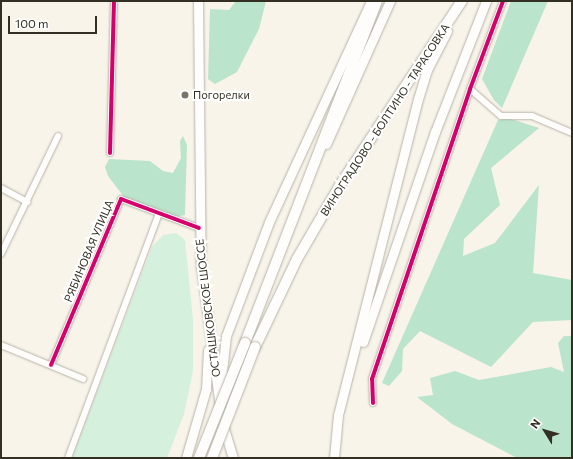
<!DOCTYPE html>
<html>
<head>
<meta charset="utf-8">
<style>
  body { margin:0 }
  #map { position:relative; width:573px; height:459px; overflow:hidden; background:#f8f4ea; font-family:Commissioner,sans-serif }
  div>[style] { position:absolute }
  .green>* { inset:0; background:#d5f1dd }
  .forest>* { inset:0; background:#bae4cb }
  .roads { filter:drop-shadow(0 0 1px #b7b3a9) drop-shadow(0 0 1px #b7b3a9) }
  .minor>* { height:6px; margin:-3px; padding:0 3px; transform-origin:3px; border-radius:3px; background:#fefdfc }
  .secondary>* { height:9px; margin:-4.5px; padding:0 4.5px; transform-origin:4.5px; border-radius:4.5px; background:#fefdfc }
  .primary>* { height:10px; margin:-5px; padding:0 5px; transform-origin:5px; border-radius:5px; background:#fefdfc }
  .bridges { filter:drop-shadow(0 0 1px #b7b3a9) drop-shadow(0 0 1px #b7b3a9) }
  .primary-bridge>* { height:10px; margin:-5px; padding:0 5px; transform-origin:5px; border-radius:5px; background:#fefdfc }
  .cycleway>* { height:4px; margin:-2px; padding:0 2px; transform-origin:2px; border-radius:2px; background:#d6006c }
  .dots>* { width:11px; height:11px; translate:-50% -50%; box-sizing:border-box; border:2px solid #fff; border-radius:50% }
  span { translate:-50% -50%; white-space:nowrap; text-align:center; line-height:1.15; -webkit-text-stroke:4px #fff; paint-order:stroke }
  .poi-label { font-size:11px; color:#332f23 }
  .left { translate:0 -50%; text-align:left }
  .street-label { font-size:11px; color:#332f23 }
  .frame { position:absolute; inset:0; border:2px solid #332f23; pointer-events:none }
  .north { position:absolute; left:525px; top:411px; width:40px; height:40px; -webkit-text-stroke:3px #fff; paint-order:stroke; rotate:307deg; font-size:11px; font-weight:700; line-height:16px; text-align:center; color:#332f23 }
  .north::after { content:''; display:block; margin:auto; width:14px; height:18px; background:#332f23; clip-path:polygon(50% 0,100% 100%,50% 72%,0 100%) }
  .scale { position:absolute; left:8px; top:16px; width:89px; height:18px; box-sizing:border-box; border:2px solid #332f23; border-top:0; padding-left:5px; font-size:12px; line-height:14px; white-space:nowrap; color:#332f23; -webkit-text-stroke:3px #fff; paint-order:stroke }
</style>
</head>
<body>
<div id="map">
  <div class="green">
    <div style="clip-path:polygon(176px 233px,185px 240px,193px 320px,193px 371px,184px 414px,167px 458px,72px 458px,152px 247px,163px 235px)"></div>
  </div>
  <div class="forest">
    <div style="clip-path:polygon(236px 1px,266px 1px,259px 29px,237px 72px,215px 84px,208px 79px,210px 9px,229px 10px)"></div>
    <div style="clip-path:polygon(511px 1px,548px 1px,502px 108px,494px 100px,482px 79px)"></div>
    <div style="clip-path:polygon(505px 117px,539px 128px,491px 168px,500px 205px,464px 239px,463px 256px,495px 243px,539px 185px,533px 273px,572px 280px,572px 320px,533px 322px,491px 367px,420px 331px,403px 349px,402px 371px,389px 386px,382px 383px,498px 120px)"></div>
    <div style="clip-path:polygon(183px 136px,187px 145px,185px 215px,167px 218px,124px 197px,108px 176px,105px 167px,109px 159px,150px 161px,163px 171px,173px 173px,181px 158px,180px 141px)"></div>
    <div style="clip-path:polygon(564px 336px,572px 336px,572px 458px,517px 458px,452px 424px,417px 397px,433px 395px,430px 378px,455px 371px,479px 380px,551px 367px,564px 372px,558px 343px)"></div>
  </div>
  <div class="roads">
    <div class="minor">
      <div style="left:470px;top:89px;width:41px;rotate:41.1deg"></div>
      <div style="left:501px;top:116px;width:31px"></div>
      <div style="left:532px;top:116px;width:43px;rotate:23deg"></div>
      <div style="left:110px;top:153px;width:152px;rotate:-88.5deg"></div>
      <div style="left:1px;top:188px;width:30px;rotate:28deg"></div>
      <div style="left:1px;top:254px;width:131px;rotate:-64.2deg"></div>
      <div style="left:1px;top:345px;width:89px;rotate:22.5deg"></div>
      <div style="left:51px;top:365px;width:180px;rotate:-67.1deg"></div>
      <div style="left:121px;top:199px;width:83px;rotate:20.4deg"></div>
      <div style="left:373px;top:403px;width:24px;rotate:-92deg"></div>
      <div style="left:372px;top:379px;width:306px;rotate:-71.3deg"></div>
      <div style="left:470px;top:89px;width:94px;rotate:-69.4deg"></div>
      <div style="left:68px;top:458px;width:261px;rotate:-69.6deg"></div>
    </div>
    <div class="secondary">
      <div style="left:198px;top:1px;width:265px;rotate:89.4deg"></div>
      <div style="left:201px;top:266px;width:157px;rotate:82.3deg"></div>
      <div style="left:222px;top:422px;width:38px;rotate:73deg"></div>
      <div style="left:326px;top:144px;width:157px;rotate:-65.9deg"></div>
      <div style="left:363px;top:342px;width:222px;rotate:-71.1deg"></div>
      <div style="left:435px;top:132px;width:141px;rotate:-68.7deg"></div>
      <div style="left:221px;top:381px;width:45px;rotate:-83.7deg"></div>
      <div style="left:226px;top:336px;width:122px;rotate:-69.3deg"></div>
      <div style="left:269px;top:222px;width:243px;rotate:-65.2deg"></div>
      <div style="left:186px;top:458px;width:72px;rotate:-73.8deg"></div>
      <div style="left:206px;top:389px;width:39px;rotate:-87deg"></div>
      <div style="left:334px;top:458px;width:43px;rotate:-84.7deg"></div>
      <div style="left:338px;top:415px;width:326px;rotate:-75.8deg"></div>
      <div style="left:418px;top:99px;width:30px;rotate:-73deg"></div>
      <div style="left:427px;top:70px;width:44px;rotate:-62.9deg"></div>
    </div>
    <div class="primary">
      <div style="left:245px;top:343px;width:367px;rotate:-68.9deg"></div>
      <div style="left:255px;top:347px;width:98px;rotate:-64.5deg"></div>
      <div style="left:297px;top:259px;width:86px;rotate:-59.8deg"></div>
      <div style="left:340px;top:185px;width:221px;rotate:-56.5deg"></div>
    </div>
  </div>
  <div class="bridges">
    <div class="primary-bridge">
      <div style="left:199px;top:458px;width:124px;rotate:-68.2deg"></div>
      <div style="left:212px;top:458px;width:119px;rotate:-68.8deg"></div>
    </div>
  </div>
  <div class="cycleway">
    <div style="left:110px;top:153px;width:152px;rotate:-88.5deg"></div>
    <div style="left:51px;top:365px;width:180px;rotate:-67.1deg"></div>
    <div style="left:121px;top:199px;width:83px;rotate:20.4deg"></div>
    <div style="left:373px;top:403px;width:24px;rotate:-92deg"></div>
    <div style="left:372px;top:379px;width:306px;rotate:-71.3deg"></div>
    <div style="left:470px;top:89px;width:94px;rotate:-69.4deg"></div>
  </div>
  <div class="dots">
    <div style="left:185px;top:95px;background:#787469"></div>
  </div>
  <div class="poi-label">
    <span class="left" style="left:193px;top:95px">Погорелки</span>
  </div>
  <div class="street-label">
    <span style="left:385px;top:120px;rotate:-57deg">ВИНОГРАДОВО - БОЛТИНО - ТАРАСОВКА</span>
    <span style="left:89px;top:251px;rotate:-67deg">РЯБИНОВАЯ УЛИЦА</span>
    <span style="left:208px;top:308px;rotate:-97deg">ОСТАШКОВСКОЕ ШОССЕ</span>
  </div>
  <div class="frame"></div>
  <div class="north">N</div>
  <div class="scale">100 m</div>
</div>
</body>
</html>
